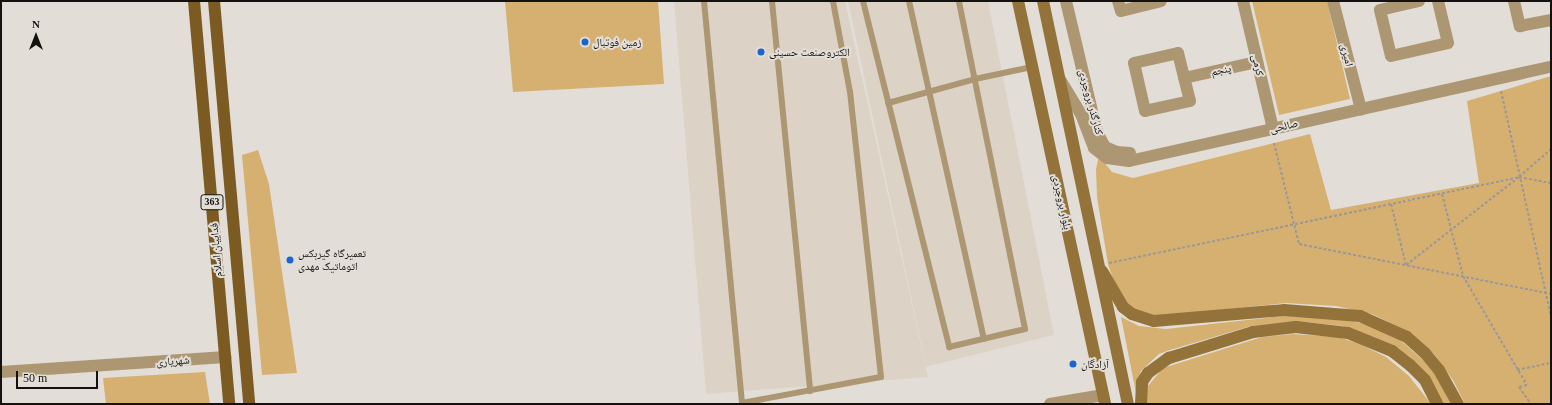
<!DOCTYPE html>
<meta charset="utf-8">
<style>
body{margin:0}
#map{position:relative;width:1552px;height:405px;overflow:hidden;background:#e2ded7;font-family:"Times New Roman","Noto Naskh Arabic",serif}
div>[style]{position:absolute}
.built>*{inset:0;background:#dcd3c6}
.green>*{inset:0;background:#d6b070}
.path>*{height:2px;margin-top:-1px;transform-origin:0;background:repeating-linear-gradient(90deg,#9c9893 0 3px,transparent 0 5px)}
.lane>*{height:6px;margin:-3px;padding:0 3px;transform-origin:3px;border-radius:3px;background:#ad9773}
.street>*{height:12px;margin:-6px;padding:0 6px;transform-origin:6px;border-radius:6px;background:#ad9773}
.secondary>*{height:12px;margin:-6px;padding:0 6px;transform-origin:6px;border-radius:6px;background:#94733b}
.primary>*{height:12px;margin:-6px;padding:0 6px;transform-origin:6px;border-radius:6px;background:#7b5b21}
.dots>*{width:11px;height:11px;translate:-50% -50%;box-sizing:border-box;border:2px solid #e2ded7;border-radius:50%}
span{translate:-50% -50%;white-space:nowrap;text-align:center;line-height:1.15;-webkit-text-stroke:4px #e2ded7;paint-order:stroke}
.shield-label span{padding:1px 3px;background:#e2ded7;border:1px solid;border-radius:3px;-webkit-text-stroke-width:0}
.shield-label{font-size:10px;color:#141210;font-weight:700}
.poi-label{font-size:11px;color:#141210}
.left{translate:0 -50%;text-align:left}
.street-label{font-size:11px;color:#141210}
.frame{position:absolute;inset:0;border:2px solid #141210;pointer-events:none}
.north{position:absolute;left:16px;top:16px;width:40px;height:40px;-webkit-text-stroke:3px #e2ded7;paint-order:stroke;rotate:0deg;font-size:11px;font-weight:700;line-height:16px;text-align:center;color:#141210}
.north::after{content:'';display:block;margin:auto;width:14px;height:18px;background:#141210;clip-path:polygon(50% 0,100% 100%,50% 72%,0 100%)}
.scale{position:absolute;left:16px;top:371px;width:82px;height:18px;box-sizing:border-box;border:2px solid #141210;border-top:0;padding-left:5px;font-size:12px;line-height:14px;white-space:nowrap;color:#141210;-webkit-text-stroke:3px #e2ded7;paint-order:stroke}
</style>
<div id="map">
<div class="built">
<i style="clip-path:polygon(674px 1px,845px 1px,928px 377px,706px 394px)"></i>
<i style="clip-path:polygon(848px 1px,988px 1px,1054px 335px,926px 367px)"></i>
</div>
<div class="green">
<i style="clip-path:polygon(505px 1px,658px 1px,664px 84px,513px 92px)"></i>
<i style="clip-path:polygon(1252px 1px,1327px 1px,1350px 99px,1279px 115px)"></i>
<i style="clip-path:polygon(1551px 76px,1551px 404px,1465px 404px,1453px 380px,1434px 354px,1412px 333px,1372px 314px,1336px 306px,1286px 303px,1161px 316px,1147px 315px,1132px 308px,1116px 289px,1108px 264px,1097px 197px,1096px 169px,1099px 156px,1112px 172px,1133px 178px,1310px 134px,1331px 210px,1479px 183px,1467px 101px)"></i>
<i style="clip-path:polygon(258px 150px,269px 184px,297px 373px,262px 375px,242px 155px)"></i>
<i style="clip-path:polygon(1291px 315px,1341px 318px,1368px 325px,1399px 339px,1424px 361px,1436px 376px,1451px 404px,1443px 404px,1421px 368px,1393px 345px,1343px 326px,1304px 322px,1251px 326px,1170px 350px,1159px 354px,1141px 371px,1136px 393px,1121px 317px,1139px 326px,1166px 329px)"></i>
<i style="clip-path:polygon(1293px 334px,1338px 337px,1360px 344px,1386px 357px,1409px 376px,1431px 404px,1145px 404px,1148px 386px,1163px 368px,1262px 337px)"></i>
<i style="clip-path:polygon(205px 372px,210px 404px,106px 404px,103px 378px)"></i>
</div>
<div class="path">
<i style="left:1501px;top:91px;width:231px;rotate:77.5deg"></i>
<i style="left:1274px;top:143px;width:104px;rotate:76.1deg"></i>
<i style="left:1299px;top:244px;width:257px;rotate:11.2deg"></i>
<i style="left:1442px;top:194px;width:85px;rotate:75.6deg"></i>
<i style="left:1463px;top:276px;width:126px;rotate:59.6deg"></i>
<i style="left:1527px;top:385px;width:8px;rotate:166deg"></i>
<i style="left:1519px;top:387px;width:21px;rotate:55deg"></i>
<i style="left:1391px;top:204px;width:63px;rotate:76.2deg"></i>
<i style="left:1406px;top:265px;width:143px;rotate:-37.9deg"></i>
<i style="left:1519px;top:177px;width:43px;rotate:-41.2deg"></i>
<i style="left:1109px;top:263px;width:419px;rotate:-11.8deg"></i>
<i style="left:1519px;top:177px;width:33px;rotate:11deg"></i>
<i style="left:1517px;top:370px;width:35px;rotate:-12deg"></i>
</div>
<div class="lane">
<i style="left:704px;top:1px;width:404px;rotate:84.6deg"></i>
<i style="left:742px;top:403px;width:141px;rotate:-10.6deg"></i>
<i style="left:881px;top:377px;width:287px;rotate:-96.2deg"></i>
<i style="left:850px;top:92px;width:93px;rotate:-100.6deg"></i>
<i style="left:772px;top:1px;width:392px;rotate:84.4deg"></i>
<i style="left:863px;top:1px;width:357px;rotate:76deg"></i>
<i style="left:949px;top:347px;width:78px;rotate:-13.3deg"></i>
<i style="left:1025px;top:329px;width:335px;rotate:-101.4deg"></i>
<i style="left:909px;top:1px;width:346px;rotate:77.5deg"></i>
<i style="left:888px;top:103px;width:90px;rotate:-15.4deg"></i>
<i style="left:975px;top:79px;width:58px;rotate:-11.9deg"></i>
</div>
<div class="street">
<i style="left:1066px;top:1px;width:135px;rotate:76.7deg"></i>
<i style="left:1097px;top:132px;width:17px;rotate:62deg"></i>
<i style="left:1105px;top:147px;width:13px;rotate:23deg"></i>
<i style="left:1117px;top:152px;width:13px;rotate:4deg"></i>
<i style="left:1118px;top:1px;width:10px;rotate:73deg"></i>
<i style="left:1121px;top:11px;width:41px;rotate:-14deg"></i>
<i style="left:1243px;top:1px;width:131px;rotate:76.8deg"></i>
<i style="left:1333px;top:1px;width:112px;rotate:75.5deg"></i>
<i style="left:1419px;top:1px;width:40px;rotate:167deg"></i>
<i style="left:1380px;top:10px;width:47px;rotate:76.6deg"></i>
<i style="left:1391px;top:56px;width:58px;rotate:-12.8deg"></i>
<i style="left:1448px;top:43px;width:43px;rotate:-103.4deg"></i>
<i style="left:1514px;top:1px;width:26px;rotate:77deg"></i>
<i style="left:1520px;top:26px;width:32px;rotate:-11deg"></i>
<i style="left:1178px;top:53px;width:49px;rotate:76deg"></i>
<i style="left:1190px;top:101px;width:46px;rotate:167.5deg"></i>
<i style="left:1145px;top:111px;width:49px;rotate:-102.9deg"></i>
<i style="left:1134px;top:63px;width:45px;rotate:-12.8deg"></i>
<i style="left:1184px;top:78px;width:75px;rotate:-12.4deg"></i>
<i style="left:1061px;top:81px;width:39px;rotate:59deg"></i>
<i style="left:1081px;top:114px;width:36px;rotate:69deg"></i>
<i style="left:1094px;top:148px;width:16px;rotate:38deg"></i>
<i style="left:1107px;top:158px;width:22px;rotate:8deg"></i>
<i style="left:1129px;top:161px;width:432px;rotate:-12.6deg"></i>
<i style="left:1px;top:372px;width:225px;rotate:-3.8deg"></i>
<i style="left:1050px;top:404px;width:54px;rotate:-9.6deg"></i>
</div>
<div class="secondary">
<i style="left:1018px;top:1px;width:412px;rotate:77.8deg"></i>
<i style="left:1043px;top:1px;width:412px;rotate:78.1deg"></i>
<i style="left:1102px;top:271px;width:42px;rotate:59.7deg"></i>
<i style="left:1123px;top:307px;width:11px;rotate:38deg"></i>
<i style="left:1132px;top:314px;width:23px;rotate:18deg"></i>
<i style="left:1154px;top:321px;width:130px;rotate:-4.8deg"></i>
<i style="left:1284px;top:310px;width:76px;rotate:4.5deg"></i>
<i style="left:1360px;top:316px;width:51px;rotate:24.1deg"></i>
<i style="left:1407px;top:337px;width:24px;rotate:42deg"></i>
<i style="left:1425px;top:353px;width:22px;rotate:51deg"></i>
<i style="left:1439px;top:370px;width:39px;rotate:61deg"></i>
<i style="left:1141px;top:404px;width:22px;rotate:-87deg"></i>
<i style="left:1142px;top:382px;width:11px;rotate:-56deg"></i>
<i style="left:1148px;top:373px;width:26px;rotate:-36deg"></i>
<i style="left:1169px;top:358px;width:88px;rotate:-17.2deg"></i>
<i style="left:1253px;top:332px;width:43px;rotate:-6.6deg"></i>
<i style="left:1296px;top:327px;width:52px;rotate:6.6deg"></i>
<i style="left:1348px;top:333px;width:48px;rotate:22.2deg"></i>
<i style="left:1392px;top:351px;width:23px;rotate:38deg"></i>
<i style="left:1410px;top:365px;width:21px;rotate:45deg"></i>
<i style="left:1425px;top:380px;width:27px;rotate:63deg"></i>
</div>
<div class="primary">
<i style="left:194px;top:1px;width:405px;rotate:85deg"></i>
<i style="left:214px;top:1px;width:405px;rotate:85deg"></i>
</div>
<div class="dots">
<i style="left:585px;top:42px;background:#1c64cf"></i>
<i style="left:761px;top:52px;background:#1c64cf"></i>
<i style="left:290px;top:260px;background:#1c64cf"></i>
<i style="left:1073px;top:364px;background:#1c64cf"></i>
</div>
<div class="shield-label">
<span style="left:212px;top:202px">363</span>
</div>
<div class="poi-label">
<span class="left" style="left:593px;top:42px">زمین فوتبال</span>
<span class="left" style="left:769px;top:52px">الکتروصنعت حسینی</span>
<span class="left" style="left:298px;top:260px">تعمیرگاه گیربکس<br>اتوماتیک مهدی</span>
<span class="left" style="left:1081px;top:364px">آزادگان</span>
</div>
<div class="street-label">
<span style="left:1347px;top:55px;rotate:76deg">امیری</span>
<span style="left:1258px;top:65px;rotate:77deg">کرمی</span>
<span style="left:1221px;top:70px;rotate:-12deg">پنجم</span>
<span style="left:1091px;top:102px;rotate:75deg">کنارگذر بروجردی</span>
<span style="left:1284px;top:126px;rotate:-13deg">صالحی</span>
<span style="left:1062px;top:202px;rotate:78deg">بلوار بروجردی</span>
<span style="left:216px;top:250px;rotate:-95deg">فداییان اسلام</span>
<span style="left:173px;top:361px;rotate:-4deg">شهریاری</span>
</div>
<div class="frame"></div>
<div class="north">N</div>
<div class="scale">50 m</div>
</div>
